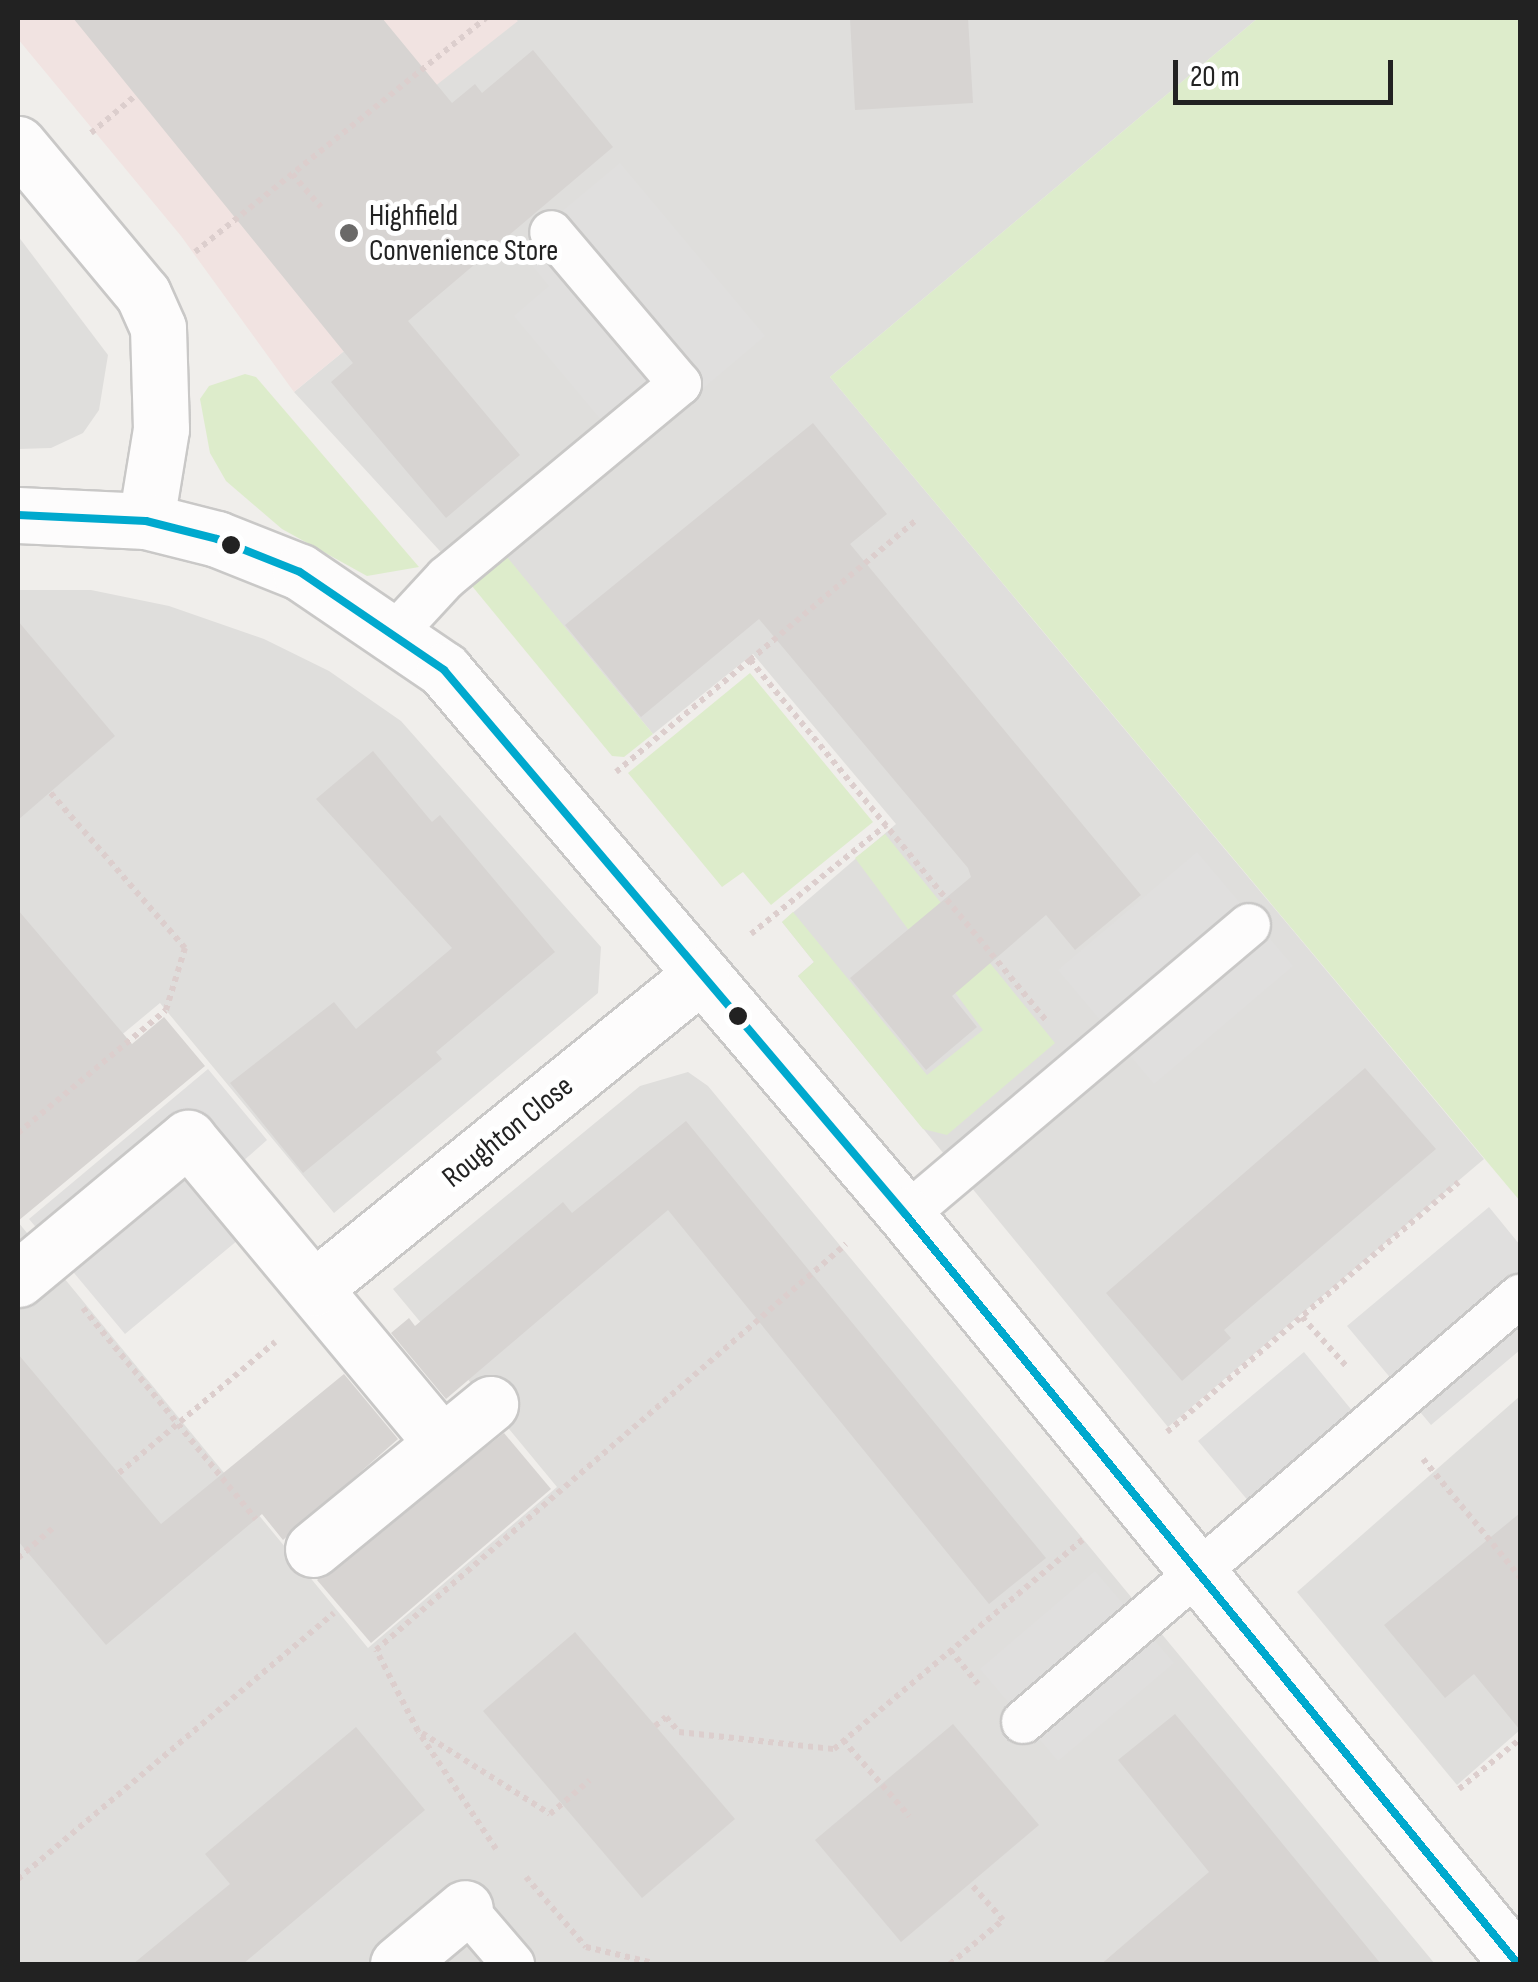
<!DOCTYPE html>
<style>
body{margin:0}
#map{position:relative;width:1538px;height:1982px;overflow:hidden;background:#f0eeeb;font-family:"Sofia Sans Condensed",sans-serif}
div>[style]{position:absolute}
.residential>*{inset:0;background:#dfdedc}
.commercial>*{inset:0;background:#f1e3e1}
.grass>*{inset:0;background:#ddeccb}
.parking>*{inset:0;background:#e0dfde}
.building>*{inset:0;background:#d7d4d2}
.path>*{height:6px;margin-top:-3px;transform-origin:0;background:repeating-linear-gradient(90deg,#dccecd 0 5px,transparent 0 10px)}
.roads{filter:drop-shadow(2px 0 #c9c8c7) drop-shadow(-2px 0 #c9c8c7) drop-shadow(0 2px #c9c8c7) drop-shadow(0 -2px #c9c8c7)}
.service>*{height:42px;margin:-21px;padding:0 21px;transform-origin:21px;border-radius:21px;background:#fdfcfc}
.minor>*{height:55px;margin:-27.5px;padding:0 27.5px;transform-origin:27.5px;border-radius:27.5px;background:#fdfcfc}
.bus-1>*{height:8px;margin:-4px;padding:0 4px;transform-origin:4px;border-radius:4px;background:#00a9ce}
.dots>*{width:28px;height:28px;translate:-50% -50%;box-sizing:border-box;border:5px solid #fff;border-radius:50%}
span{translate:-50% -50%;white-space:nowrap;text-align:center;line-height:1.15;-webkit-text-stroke:10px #fff;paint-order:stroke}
.poi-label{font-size:30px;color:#222}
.left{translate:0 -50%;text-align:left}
.street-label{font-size:30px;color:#222}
.frame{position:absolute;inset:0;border:20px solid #222;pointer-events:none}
.scale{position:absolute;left:1173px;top:60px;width:220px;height:45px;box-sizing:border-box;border:5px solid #222;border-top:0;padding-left:12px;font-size:30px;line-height:35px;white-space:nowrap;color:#222;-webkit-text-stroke:8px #fff;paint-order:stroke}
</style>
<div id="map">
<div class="residential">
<i style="clip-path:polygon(514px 18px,1258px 18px,830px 377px,1484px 1159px,1168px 1427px,798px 976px,814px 962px,782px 922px,896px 824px,753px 654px,653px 734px,507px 558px,472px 586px,294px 392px,431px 280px,335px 164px)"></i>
<i style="clip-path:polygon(18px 236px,108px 355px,99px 410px,83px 433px,51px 448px,18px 449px)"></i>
<i style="clip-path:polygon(18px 590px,91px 590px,169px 606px,264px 639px,329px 671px,401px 721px,601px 947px,598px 993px,334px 1213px,160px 1003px,18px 1121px)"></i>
<i style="clip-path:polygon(688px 1072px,708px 1086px,1435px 1964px,1165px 1964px,1137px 1934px,1101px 1964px,18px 1964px,18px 1222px,368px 1648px,557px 1487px,393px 1289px,640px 1086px)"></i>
<i style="clip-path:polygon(1520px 1396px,1520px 1730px,1457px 1785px,1297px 1592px)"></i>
</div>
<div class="commercial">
<i style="clip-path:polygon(18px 18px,514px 18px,518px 21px,336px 164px,431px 280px,294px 392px,181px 236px,18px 39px)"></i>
</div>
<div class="grass">
<i style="clip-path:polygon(1258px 18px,1520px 18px,1520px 1201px,830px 377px)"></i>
<i style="clip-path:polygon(245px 374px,256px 377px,419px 567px,367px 576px,282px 529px,226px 481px,210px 453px,200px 399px,209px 386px)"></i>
<i style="clip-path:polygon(507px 557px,653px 734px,624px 757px,612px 756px,472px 586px)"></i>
<i style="clip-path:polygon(750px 673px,873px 822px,771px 905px,743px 872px,722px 887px,628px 773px)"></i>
<i style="clip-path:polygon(885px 834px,1055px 1043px,947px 1135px,923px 1129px,798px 976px,814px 962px,782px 922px,793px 912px,927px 1075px,983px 1030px,855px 858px)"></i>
</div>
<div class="parking">
<i style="clip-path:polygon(620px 163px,765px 336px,628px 452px,514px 316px,549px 286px,518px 248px)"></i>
<i style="clip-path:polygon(1197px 852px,1293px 966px,1154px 1084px,1058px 970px)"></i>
<i style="clip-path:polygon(208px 1069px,267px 1140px,242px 1162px,279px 1206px,125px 1334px,29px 1219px)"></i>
<i style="clip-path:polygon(1489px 1207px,1520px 1245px,1520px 1350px,1431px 1425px,1416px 1407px,1271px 1528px,1198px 1441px,1304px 1352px,1359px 1419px,1398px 1387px,1347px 1326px)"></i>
<i style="clip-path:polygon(1095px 1571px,1174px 1663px,1058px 1761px,980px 1669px)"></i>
</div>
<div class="building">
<i style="clip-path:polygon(73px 18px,382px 18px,452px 103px,475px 84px,482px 93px,533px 50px,613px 147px,408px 321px,520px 455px,446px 518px,331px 382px,353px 363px)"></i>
<i style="clip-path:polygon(850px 18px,968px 18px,973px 103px,855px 110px)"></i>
<i style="clip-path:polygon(813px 423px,887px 514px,850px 544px,1141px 895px,1075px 950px,1046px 915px,952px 996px,977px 1027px,926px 1070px,850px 978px,971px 877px,968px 868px,759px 619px,641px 717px,565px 625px)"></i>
<i style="clip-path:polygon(18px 621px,115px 736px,18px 820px)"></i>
<i style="clip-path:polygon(373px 751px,432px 822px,440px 815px,555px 952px,436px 1052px,442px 1059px,303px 1173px,230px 1083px,334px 1002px,356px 1029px,452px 948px,316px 799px)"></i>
<i style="clip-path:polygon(18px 910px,132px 1044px,164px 1017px,205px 1066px,18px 1221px)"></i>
<i style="clip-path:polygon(1365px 1068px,1436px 1149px,1224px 1330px,1231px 1338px,1182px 1381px,1106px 1293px)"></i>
<i style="clip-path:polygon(686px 1121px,1046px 1558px,989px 1604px,668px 1210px,446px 1399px,391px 1333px,409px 1318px,415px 1326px,563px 1202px,572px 1213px)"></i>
<i style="clip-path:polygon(18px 1354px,161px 1524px,344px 1374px,398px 1439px,283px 1540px,262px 1514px,106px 1645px,18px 1541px)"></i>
<i style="clip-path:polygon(504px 1433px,551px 1489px,371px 1643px,317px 1580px)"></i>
<i style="clip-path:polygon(1520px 1513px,1520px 1730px,1474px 1674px,1445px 1698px,1384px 1625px)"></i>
<i style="clip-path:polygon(575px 1632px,735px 1819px,642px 1898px,483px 1711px)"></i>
<i style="clip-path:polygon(1175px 1714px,1232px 1782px,1381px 1964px,1101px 1964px,1209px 1872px,1118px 1760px)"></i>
<i style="clip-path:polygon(953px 1724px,1039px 1825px,901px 1942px,815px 1840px)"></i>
<i style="clip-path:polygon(356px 1727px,425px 1810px,243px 1964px,133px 1964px,230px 1884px,205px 1854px)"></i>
</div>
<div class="path">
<i style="left:91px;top:133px;width:59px;rotate:-40.2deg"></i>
<i style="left:292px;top:174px;width:44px;rotate:48.7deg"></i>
<i style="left:195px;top:252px;width:373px;rotate:-38.8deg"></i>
<i style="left:750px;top:660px;width:217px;rotate:-40.1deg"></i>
<i style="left:616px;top:772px;width:175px;rotate:-39.9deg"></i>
<i style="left:750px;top:660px;width:468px;rotate:50.6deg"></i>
<i style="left:751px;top:934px;width:174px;rotate:-38.9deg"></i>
<i style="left:18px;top:1133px;width:192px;rotate:-39.7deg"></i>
<i style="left:166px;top:1010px;width:65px;rotate:-73deg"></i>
<i style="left:185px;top:948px;width:206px;rotate:-130.9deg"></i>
<i style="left:83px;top:1308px;width:273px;rotate:50.7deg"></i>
<i style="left:1302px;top:1317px;width:69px;rotate:48deg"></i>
<i style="left:1167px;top:1432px;width:384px;rotate:-40.6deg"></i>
<i style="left:1423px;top:1459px;width:153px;rotate:50.6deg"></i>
<i style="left:119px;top:1473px;width:204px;rotate:-40deg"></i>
<i style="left:18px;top:1558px;width:48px;rotate:-40.7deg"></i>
<i style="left:950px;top:1650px;width:44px;rotate:50.5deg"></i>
<i style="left:655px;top:1726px;width:14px;rotate:-39deg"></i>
<i style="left:666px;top:1717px;width:20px;rotate:49deg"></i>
<i style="left:679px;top:1732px;width:156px;rotate:6.3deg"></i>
<i style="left:834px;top:1749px;width:329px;rotate:-40.1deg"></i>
<i style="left:422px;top:1733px;width:151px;rotate:32.3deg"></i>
<i style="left:550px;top:1814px;width:52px;rotate:-40.4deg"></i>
<i style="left:843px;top:1740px;width:101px;rotate:49deg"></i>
<i style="left:1459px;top:1789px;width:79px;rotate:-39.3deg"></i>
<i style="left:496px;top:1849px;width:141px;rotate:-123.5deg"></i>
<i style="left:418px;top:1731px;width:91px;rotate:-117.4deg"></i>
<i style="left:376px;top:1650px;width:621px;rotate:-40.82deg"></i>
<i style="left:526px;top:1877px;width:92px;rotate:49.4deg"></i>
<i style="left:586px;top:1947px;width:69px;rotate:13.4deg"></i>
<i style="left:18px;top:1879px;width:413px;rotate:-40.1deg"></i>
<i style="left:950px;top:1964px;width:69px;rotate:-39.7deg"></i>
<i style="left:1003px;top:1920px;width:50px;rotate:-131.7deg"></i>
</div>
<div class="roads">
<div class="service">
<i style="left:395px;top:633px;width:75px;rotate:-47.2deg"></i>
<i style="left:446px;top:578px;width:304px;rotate:-39.7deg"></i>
<i style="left:680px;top:384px;width:199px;rotate:-130.3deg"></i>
<i style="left:906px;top:1215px;width:449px;rotate:-40.2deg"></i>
<i style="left:1023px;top:1722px;width:655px;rotate:-40.6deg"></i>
<i style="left:465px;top:1908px;width:74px;rotate:49.4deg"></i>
</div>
<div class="minor">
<i style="left:18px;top:144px;width:195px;rotate:50.2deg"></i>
<i style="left:143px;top:294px;width:37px;rotate:66deg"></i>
<i style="left:158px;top:328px;width:101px;rotate:88.3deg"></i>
<i style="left:161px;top:429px;width:93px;rotate:99.3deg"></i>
<i style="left:18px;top:515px;width:128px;rotate:2.7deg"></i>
<i style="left:146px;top:521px;width:73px;rotate:14.2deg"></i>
<i style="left:217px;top:539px;width:89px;rotate:21.7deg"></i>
<i style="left:300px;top:572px;width:174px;rotate:34.2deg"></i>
<i style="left:444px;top:670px;width:714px;rotate:49.71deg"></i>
<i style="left:906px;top:1215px;width:967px;rotate:50.75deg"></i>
<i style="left:18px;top:1279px;width:221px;rotate:-39.7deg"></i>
<i style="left:188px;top:1138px;width:396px;rotate:50.2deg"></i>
<i style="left:314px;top:1288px;width:498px;rotate:-39deg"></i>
<i style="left:313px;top:1549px;width:229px;rotate:-39.3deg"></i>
<i style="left:398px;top:1964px;width:87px;rotate:-39.9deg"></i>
</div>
</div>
<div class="bus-1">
<i style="left:18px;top:515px;width:128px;rotate:2.7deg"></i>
<i style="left:146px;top:521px;width:73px;rotate:14.2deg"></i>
<i style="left:217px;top:539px;width:89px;rotate:21.7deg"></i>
<i style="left:300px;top:572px;width:174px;rotate:34.2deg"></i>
<i style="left:444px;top:670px;width:714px;rotate:49.71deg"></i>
<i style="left:906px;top:1215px;width:967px;rotate:50.75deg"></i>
</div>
<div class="dots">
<i style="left:349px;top:233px;background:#6a6968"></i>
<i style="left:231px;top:545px;background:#222"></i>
<i style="left:738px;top:1016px;background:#222"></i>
</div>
<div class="poi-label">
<span class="left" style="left:369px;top:233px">Highfield<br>Convenience Store</span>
</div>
<div class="street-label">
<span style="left:508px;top:1132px;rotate:-39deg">Roughton Close</span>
</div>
<div class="frame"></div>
<div class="scale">20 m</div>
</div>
